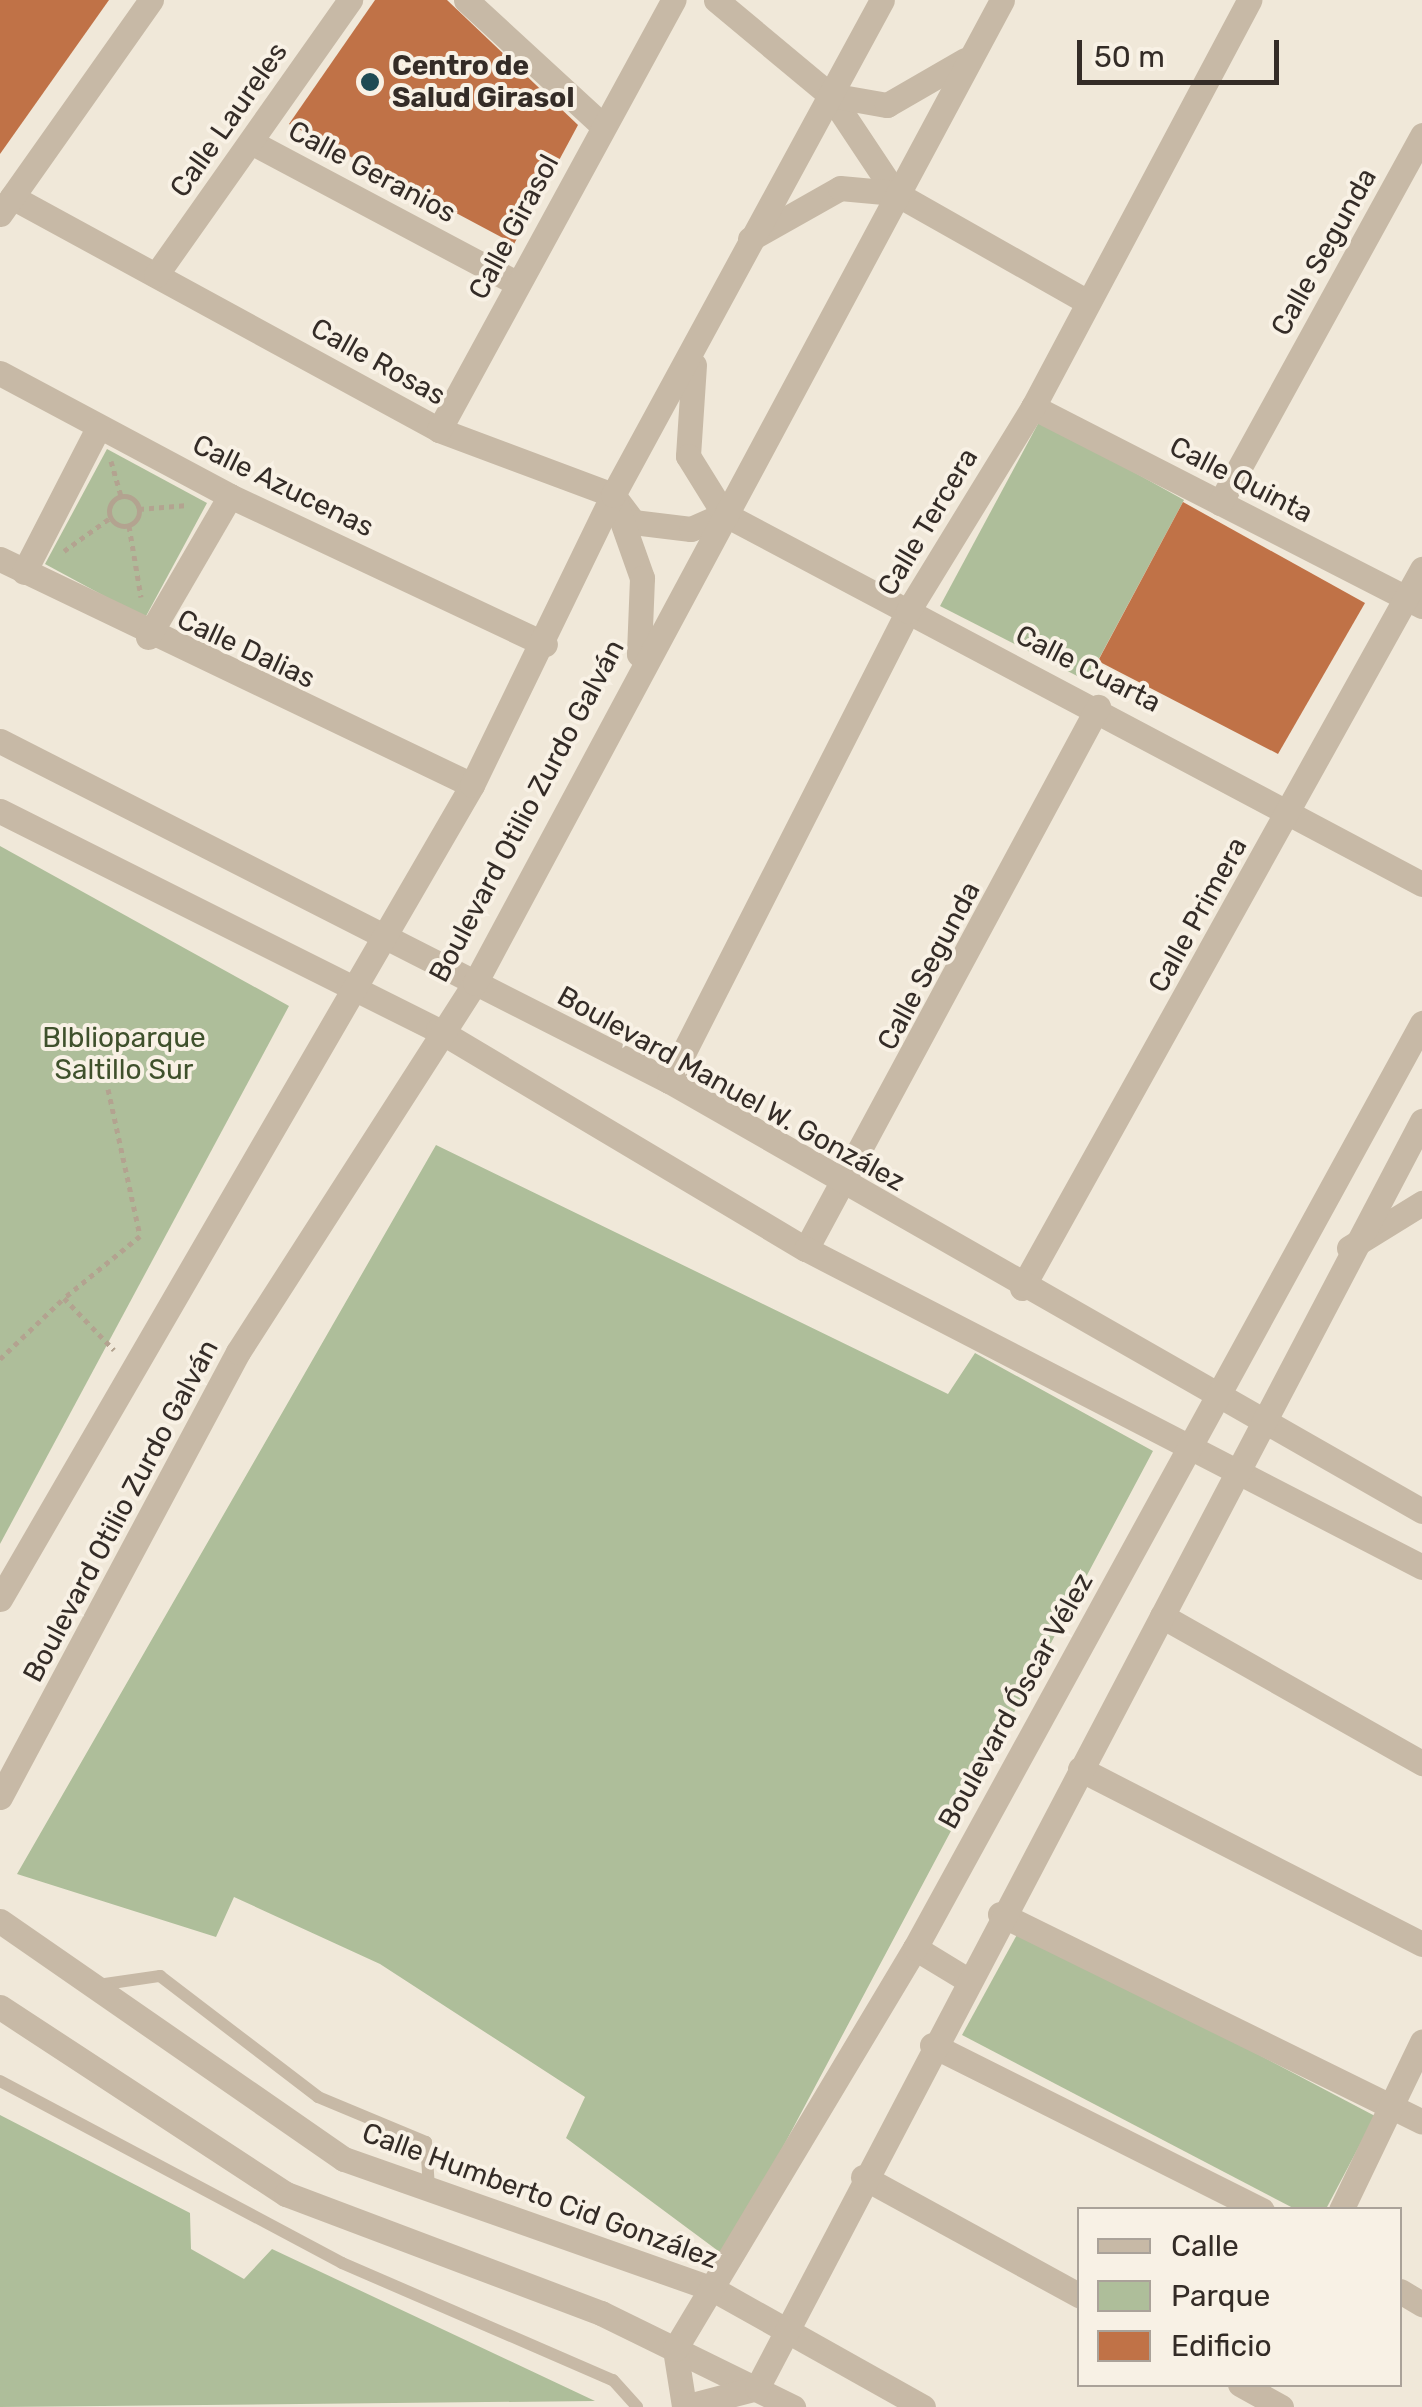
<!DOCTYPE html>
<meta charset="utf-8">
<style>
body{margin:0}
#map{position:relative;width:1422px;height:2407px;overflow:hidden;background:#f0e8d9;font-family:Rubik,sans-serif}
div>[style]{position:absolute}
.green>*{inset:0;background:#aebe9a}
.building>*{inset:0;background:#c07247}
.path>*{height:5px;margin-top:-2.5px;transform-origin:0;background:repeating-linear-gradient(90deg,#b3a390 0 5px,transparent 0 10px)}
.path>.ring{margin:-2.5px;padding:0;box-sizing:content-box;background:none;border:5px solid #b3a390;border-radius:50%}
.service>*{height:12px;margin:-6px;padding:0 6px;transform-origin:6px;border-radius:6px;background:#c7b9a6}
.minor>*{height:25px;margin:-12.5px;padding:0 12.5px;transform-origin:12.5px;border-radius:12.5px;background:#c7b9a6}
.tertiary>*{height:25px;margin:-12.5px;padding:0 12.5px;transform-origin:12.5px;border-radius:12.5px;background:#c7b9a6}
.dots>*{width:28px;height:28px;translate:-50% -50%;box-sizing:border-box;border:5px solid #f8f1e5;border-radius:50%}
span{translate:-50% -50%;white-space:nowrap;text-align:center;line-height:1.15;-webkit-text-stroke:8px #f8f1e5;paint-order:stroke}
.poi-label{font-size:28px;color:#342c27;font-weight:700}
.left{translate:0 -50%;text-align:left}
.street-label{font-size:28px;color:#342c27}
.park-label{font-size:28px;color:#3f512c}
.legend{position:absolute;left:1077px;top:2207px;width:325px;height:180px;box-sizing:border-box;background:#f8f1e5;border:2px solid #aaa299;margin:0;padding:12px 18px;list-style:none;font-size:30px;color:#342c27}
.legend li{display:flex;align-items:center;gap:20px;height:50px}
.legend b{width:50px;border:2px solid #aaa299}
.scale{position:absolute;left:1077px;top:40px;width:202px;height:45px;box-sizing:border-box;border:5px solid #342c27;border-top:0;padding-left:12px;font-size:30px;line-height:35px;white-space:nowrap;color:#342c27;-webkit-text-stroke:8px #f8f1e5;paint-order:stroke}
</style>
<div id="map">
<div class="green">
<i style="clip-path:polygon(1040px 420px,1184px 500px,1087px 681px,940px 606px)"></i>
<i style="clip-path:polygon(107px 449px,207px 503px,145px 618px,45px 564px)"></i>
<i style="clip-path:polygon(0 846px,289px 1006px,0 1544px)"></i>
<i style="clip-path:polygon(436px 1145px,948px 1394px,975px 1353px,1153px 1451px,725px 2256px,566px 2138px,585px 2097px,380px 1964px,234px 1897px,216px 1937px,17px 1874px)"></i>
<i style="clip-path:polygon(1020px 1929px,1375px 2116px,1326px 2209px,1295px 2209px,962px 2035px)"></i>
<i style="clip-path:polygon(0 2115px,190px 2213px,191px 2249px,244px 2279px,272px 2249px,595px 2401px,0 2407px)"></i>
</div>
<div class="building">
<i style="clip-path:polygon(0 0,109px 0,0 154px)"></i>
<i style="clip-path:polygon(375px 0,447px 0,578px 125px,514px 244px,289px 124px)"></i>
<i style="clip-path:polygon(1183px 502px,1365px 603px,1278px 754px,1098px 661px)"></i>
</div>
<div class="path">
<i style="left:111px;top:461px;width:37px;rotate:74deg"></i>
<i class="ring" style="left:109px;top:496px;width:25px;height:25px"></i>
<i style="left:139px;top:509px;width:49px;rotate:-4.7deg"></i>
<i style="left:129px;top:526px;width:72px;rotate:80.4deg"></i>
<i style="left:64px;top:551px;width:57px;rotate:-35.7deg"></i>
<i style="left:108px;top:1089px;width:150px;rotate:77.7deg"></i>
<i style="left:140px;top:1236px;width:98px;rotate:140.8deg"></i>
<i style="left:64px;top:1298px;width:72px;rotate:46.1deg"></i>
<i style="left:0;top:1359px;width:88px;rotate:-43.6deg"></i>
</div>
<div class="service">
<i style="left:98px;top:1985px;width:63px;rotate:-8.3deg"></i>
<i style="left:160px;top:1976px;width:199px;rotate:37.4deg"></i>
<i style="left:318px;top:2097px;width:117px;rotate:22.6deg"></i>
<i style="left:426px;top:2142px;width:46px;rotate:86.3deg"></i>
<i style="left:0;top:2081px;width:387px;rotate:28deg"></i>
<i style="left:342px;top:2263px;width:295px;rotate:23.4deg"></i>
<i style="left:613px;top:2380px;width:36px;rotate:48deg"></i>
</div>
<div class="minor">
<i style="left:466px;top:0;width:185px;rotate:42.6deg"></i>
<i style="left:716px;top:0;width:148px;rotate:39.8deg"></i>
<i style="left:830px;top:95px;width:118px;rotate:56.4deg"></i>
<i style="left:895px;top:193px;width:219px;rotate:29.5deg"></i>
<i style="left:251px;top:142px;width:302px;rotate:28deg"></i>
<i style="left:12px;top:197px;width:486px;rotate:28.6deg"></i>
<i style="left:439px;top:430px;width:186px;rotate:20.5deg"></i>
<i style="left:613px;top:495px;width:34px;rotate:53deg"></i>
<i style="left:633px;top:522px;width:58px;rotate:6.9deg"></i>
<i style="left:691px;top:529px;width:36px;rotate:-24deg"></i>
<i style="left:724px;top:514px;width:790px;rotate:27.93deg"></i>
<i style="left:0;top:214px;width:262px;rotate:-54.8deg"></i>
<i style="left:156px;top:275px;width:337px;rotate:-54.8deg"></i>
<i style="left:0;top:373px;width:261px;rotate:28.1deg"></i>
<i style="left:230px;top:496px;width:348px;rotate:25.2deg"></i>
<i style="left:1033px;top:407px;width:437px;rotate:27.1deg"></i>
<i style="left:439px;top:430px;width:490px;rotate:-61.4deg"></i>
<i style="left:1220px;top:503px;width:420px;rotate:-61.2deg"></i>
<i style="left:0;top:559px;width:523px;rotate:25.59deg"></i>
<i style="left:24px;top:572px;width:162px;rotate:-62.8deg"></i>
<i style="left:148px;top:637px;width:163px;rotate:-59.8deg"></i>
<i style="left:669px;top:1081px;width:527px;rotate:-63.05deg"></i>
<i style="left:908px;top:611px;width:239px;rotate:-58.5deg"></i>
<i style="left:1033px;top:407px;width:461px;rotate:-62deg"></i>
<i style="left:1349px;top:1248px;width:86px;rotate:-31.7deg"></i>
<i style="left:806px;top:1249px;width:616px;rotate:-61.69deg"></i>
<i style="left:1022px;top:1288px;width:823px;rotate:-60.91deg"></i>
<i style="left:1162px;top:1616px;width:299px;rotate:29.5deg"></i>
<i style="left:1080px;top:1769px;width:384px;rotate:27.1deg"></i>
<i style="left:1000px;top:1914px;width:470px;rotate:26.2deg"></i>
<i style="left:932px;top:2045px;width:369px;rotate:26.6deg"></i>
<i style="left:863px;top:2177px;width:247px;rotate:28.7deg"></i>
<i style="left:1341px;top:2210px;width:187px;rotate:-64.3deg"></i>
<i style="left:1400px;top:2291px;width:26px;rotate:31deg"></i>
<i style="left:1240px;top:2384px;width:47px;rotate:29.3deg"></i>
</div>
<div class="tertiary">
<i style="left:830px;top:95px;width:58px;rotate:10deg"></i>
<i style="left:887px;top:105px;width:90px;rotate:-30deg"></i>
<i style="left:750px;top:239px;width:103px;rotate:-29.5deg"></i>
<i style="left:840px;top:188px;width:55px;rotate:5.2deg"></i>
<i style="left:694px;top:365px;width:91px;rotate:93.8deg"></i>
<i style="left:688px;top:456px;width:68px;rotate:58.2deg"></i>
<i style="left:613px;top:496px;width:87px;rotate:70.5deg"></i>
<i style="left:642px;top:578px;width:76px;rotate:92.3deg"></i>
<i style="left:0;top:741px;width:750px;rotate:26.94deg"></i>
<i style="left:669px;top:1081px;width:867px;rotate:29.73deg"></i>
<i style="left:0;top:811px;width:490px;rotate:26.6deg"></i>
<i style="left:438px;top:1030px;width:428px;rotate:30.8deg"></i>
<i style="left:806px;top:1249px;width:693px;rotate:27.3deg"></i>
<i style="left:0;top:1599px;width:941px;rotate:-59.89deg"></i>
<i style="left:472px;top:785px;width:322px;rotate:-64.1deg"></i>
<i style="left:613px;top:495px;width:563px;rotate:-61.48deg"></i>
<i style="left:0;top:1797px;width:505px;rotate:-61.86deg"></i>
<i style="left:238px;top:1352px;width:439px;rotate:-57.3deg"></i>
<i style="left:475px;top:983px;width:1115px;rotate:-61.8deg"></i>
<i style="left:0;top:1921px;width:418px;rotate:34.7deg"></i>
<i style="left:344px;top:2159px;width:389px;rotate:19.4deg"></i>
<i style="left:711px;top:2288px;width:243px;rotate:29.3deg"></i>
<i style="left:915px;top:1948px;width:60px;rotate:31.3deg"></i>
<i style="left:0;top:2007px;width:342px;rotate:33.2deg"></i>
<i style="left:286px;top:2194px;width:337px;rotate:20.7deg"></i>
<i style="left:601px;top:2313px;width:214px;rotate:26.1deg"></i>
<i style="left:684px;top:2406px;width:58px;rotate:-99deg"></i>
<i style="left:675px;top:2349px;width:467px;rotate:-59.1deg"></i>
<i style="left:915px;top:1948px;width:1055px;rotate:-61.27deg"></i>
<i style="left:684px;top:2407px;width:75px;rotate:-14.6deg"></i>
<i style="left:757px;top:2388px;width:1431px;rotate:-62.31deg"></i>
</div>
<div class="dots">
<i style="left:370px;top:82px;background:#1e4a53"></i>
</div>
<div class="poi-label">
<span class="left" style="left:392px;top:82px">Centro de<br>Salud Girasol</span>
</div>
<div class="street-label">
<span style="left:229px;top:120px;rotate:-55deg">Calle Laureles</span>
<span style="left:372px;top:172px;rotate:28deg">Calle Geranios</span>
<span style="left:514px;top:227px;rotate:-62deg">Calle Girasol</span>
<span style="left:1324px;top:252px;rotate:-61deg">Calle Segunda</span>
<span style="left:378px;top:362px;rotate:29deg">Calle Rosas</span>
<span style="left:1241px;top:480px;rotate:27deg">Calle Quinta</span>
<span style="left:283px;top:486px;rotate:26deg">Calle Azucenas</span>
<span style="left:928px;top:522px;rotate:-59deg">Calle Tercera</span>
<span style="left:246px;top:649px;rotate:25deg">Calle Dalias</span>
<span style="left:1088px;top:669px;rotate:27deg">Calle Cuarta</span>
<span style="left:527px;top:811px;rotate:-62deg">Boulevard Otilio Zurdo Galván</span>
<span style="left:1198px;top:915px;rotate:-61deg">Calle Primera</span>
<span style="left:929px;top:966px;rotate:-62deg">Calle Segunda</span>
<span style="left:731px;top:1089px;rotate:29deg">Boulevard Manuel W. González</span>
<span style="left:121px;top:1511px;rotate:-62deg">Boulevard Otilio Zurdo Galván</span>
<span style="left:1016px;top:1701px;rotate:-61deg">Boulevard Óscar Vélez</span>
<span style="left:540px;top:2196px;rotate:20deg">Calle Humberto Cid González</span>
</div>
<div class="park-label">
<span style="left:124px;top:1054px">Blblioparque<br>Saltillo Sur</span>
</div>
<ul class="legend">
<li><b style="height:12px;background:#c7b9a6"></b>Calle</li>
<li><b style="height:28px;background:#aebe9a"></b>Parque</li>
<li><b style="height:28px;background:#c07247"></b>Edificio</li>
</ul>
<div class="scale">50 m</div>
</div>
